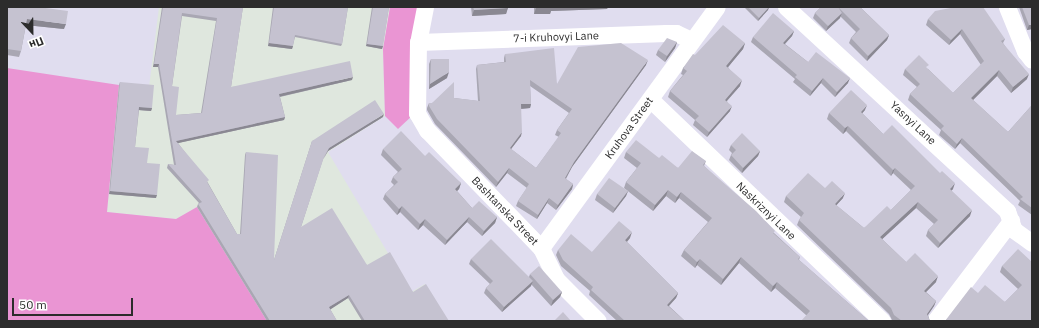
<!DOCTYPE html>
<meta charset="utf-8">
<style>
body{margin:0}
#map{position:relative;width:1039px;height:328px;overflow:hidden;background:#e0ddef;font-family:"IBM Plex Sans",sans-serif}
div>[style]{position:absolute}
.industrial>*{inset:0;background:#dfe7de}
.green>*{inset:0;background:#ea95d3}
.street>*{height:17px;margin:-8.5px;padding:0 8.5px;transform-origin:8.5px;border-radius:8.5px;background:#fff}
.wall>*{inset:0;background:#a9a7b3}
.shaded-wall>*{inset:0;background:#8a8892}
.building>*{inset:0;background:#c5c2d0}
span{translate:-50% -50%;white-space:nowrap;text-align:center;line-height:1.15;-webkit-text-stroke:3.5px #fff;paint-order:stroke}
.street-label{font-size:11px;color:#2c2c2c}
.frame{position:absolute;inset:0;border:8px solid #2c2c2c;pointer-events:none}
.north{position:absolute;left:12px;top:12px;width:40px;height:40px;-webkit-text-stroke:3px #fff;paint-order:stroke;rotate:158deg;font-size:11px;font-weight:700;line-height:16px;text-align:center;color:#2c2c2c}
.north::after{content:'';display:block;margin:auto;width:14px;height:18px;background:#2c2c2c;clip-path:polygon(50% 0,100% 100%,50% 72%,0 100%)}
.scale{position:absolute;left:12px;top:298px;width:121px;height:18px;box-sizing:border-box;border:2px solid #2c2c2c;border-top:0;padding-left:5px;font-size:12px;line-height:14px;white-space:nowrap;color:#2c2c2c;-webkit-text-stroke:3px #fff;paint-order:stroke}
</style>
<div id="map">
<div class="industrial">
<i style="clip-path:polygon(159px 7px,390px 7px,383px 49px,385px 116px,328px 152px,411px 292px,425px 284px,447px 321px,267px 321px,197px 207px,176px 219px,107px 212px,119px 85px,149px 87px)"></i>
</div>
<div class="green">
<i style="clip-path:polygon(390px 7px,420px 7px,414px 114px,398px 129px,385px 116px,383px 49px)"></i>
<i style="clip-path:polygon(7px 68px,119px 85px,107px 212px,176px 219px,197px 207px,267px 321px,7px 321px)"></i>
</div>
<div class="street">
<i style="left:425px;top:7px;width:36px;rotate:101deg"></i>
<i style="left:418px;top:42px;width:71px;rotate:90.8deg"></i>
<i style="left:417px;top:113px;width:20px;rotate:60deg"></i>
<i style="left:427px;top:130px;width:164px;rotate:46deg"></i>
<i style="left:541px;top:248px;width:34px;rotate:64deg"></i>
<i style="left:556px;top:279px;width:59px;rotate:45deg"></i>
<i style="left:786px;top:7px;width:301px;rotate:42.7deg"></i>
<i style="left:1007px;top:211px;width:20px;rotate:70deg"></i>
<i style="left:1014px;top:230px;width:22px;rotate:36deg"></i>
<i style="left:1007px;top:7px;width:48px;rotate:67.8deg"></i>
<i style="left:1025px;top:51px;width:11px;rotate:52deg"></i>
<i style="left:418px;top:42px;width:248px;rotate:-2.1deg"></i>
<i style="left:666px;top:33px;width:10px"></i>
<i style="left:676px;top:33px;width:17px;rotate:25deg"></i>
<i style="left:650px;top:99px;width:321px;rotate:43.7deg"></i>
<i style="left:541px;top:248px;width:298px;rotate:-53.9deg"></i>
<i style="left:935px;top:321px;width:126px;rotate:-52.8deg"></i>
</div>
<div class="wall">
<i style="clip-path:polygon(7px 7px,64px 29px,26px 25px,21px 51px,19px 57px,7px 55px)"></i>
<i style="clip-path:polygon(evenodd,162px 7px,243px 7px,231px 87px,352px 80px,280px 97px,285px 117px,284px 120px,178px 143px,208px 183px,237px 234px,240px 234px,245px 155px,246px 152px,274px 260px,312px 141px,383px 117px,328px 151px,323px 159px,301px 227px,367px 265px,413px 292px,449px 321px,362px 321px,348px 298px,330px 309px,337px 321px,267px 321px,197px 207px,198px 204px,199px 203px,167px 168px,168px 164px,174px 165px,158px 67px,153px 67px,162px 7px,182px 16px,216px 21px,201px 113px,176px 115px,172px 86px,182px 16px)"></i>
<i style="clip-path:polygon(273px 7px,348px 7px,342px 44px,341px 46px,295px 37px,292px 49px,268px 46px)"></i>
<i style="clip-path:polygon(372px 7px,389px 7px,382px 49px,366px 46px)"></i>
<i style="clip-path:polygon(471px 7px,508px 7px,506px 14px,472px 16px)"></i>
<i style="clip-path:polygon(534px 7px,608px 7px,607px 9px,551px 11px,550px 14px,534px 14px)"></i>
<i style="clip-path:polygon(746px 7px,769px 7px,768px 10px,758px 21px,745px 8px)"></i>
<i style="clip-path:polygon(821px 7px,860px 7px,889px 35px,887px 40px,867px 61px,849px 43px,851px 38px,856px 32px,840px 16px,840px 18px,826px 31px,813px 18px,815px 13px)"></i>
<i style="clip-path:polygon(1019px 7px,1032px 7px,1032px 29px,1027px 30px)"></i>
<i style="clip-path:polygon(928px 19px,1005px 39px,1003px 43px,1027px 79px,1011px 93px,997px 76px,973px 100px,1008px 132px,1032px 105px,1032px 215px,1018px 205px,1020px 201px,960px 143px,955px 149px,939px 135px,941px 130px,908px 100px,910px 94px,917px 87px,903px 75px,905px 69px,928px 69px,953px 93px,981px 65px,960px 34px,949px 45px,926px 25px)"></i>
<i style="clip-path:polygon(794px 31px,792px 36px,785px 44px,808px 62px,848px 83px,835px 97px,821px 83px,810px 96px,793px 82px,795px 79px,751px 42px,753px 37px)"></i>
<i style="clip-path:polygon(677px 42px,675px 48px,665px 62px,656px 55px,658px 50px)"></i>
<i style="clip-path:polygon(745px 43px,743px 49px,728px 67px,740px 86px,727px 101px,730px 111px,707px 137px,693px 125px,695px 120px,668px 97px,670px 91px,683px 75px,681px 74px,683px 68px,695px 55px)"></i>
<i style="clip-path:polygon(evenodd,505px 54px,557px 84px,646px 65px,572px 167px,566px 179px,573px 184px,572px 189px,556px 210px,547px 203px,537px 219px,516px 206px,518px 201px,527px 188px,507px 173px,496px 187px,435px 124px,427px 110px,427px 108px,429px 103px,432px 103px,454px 98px,478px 101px,476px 69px,477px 65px,504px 62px,504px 58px,505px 54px,530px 86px,569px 113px,557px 130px,555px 135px,559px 137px,536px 168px,511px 149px,521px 136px,521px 109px,530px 108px,531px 104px,530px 86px)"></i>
<i style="clip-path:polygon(431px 59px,447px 78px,429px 89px,429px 64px)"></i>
<i style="clip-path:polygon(120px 82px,152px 108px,151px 111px,139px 110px,135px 147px,147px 163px,156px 198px,109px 194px,119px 85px)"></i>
<i style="clip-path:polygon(865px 110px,862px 113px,883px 134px,953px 189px,951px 191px,970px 216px,938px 248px,926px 236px,928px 230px,934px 224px,916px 208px,882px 239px,906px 262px,936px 282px,926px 292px,936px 301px,934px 306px,928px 315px,930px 321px,893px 321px,892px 320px,889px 314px,797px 225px,799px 220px,801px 217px,784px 202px,786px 196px,825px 188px,843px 198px,836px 205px,864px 228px,891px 210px,911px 190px,893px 173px,891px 176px,846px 131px,843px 134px,827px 119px,829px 113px)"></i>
<i style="clip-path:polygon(731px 145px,760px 151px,758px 156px,742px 173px,729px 160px,731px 155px,732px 153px,729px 150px)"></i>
<i style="clip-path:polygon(383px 149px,425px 156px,461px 183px,459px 189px,457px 191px,472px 208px,497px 217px,495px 223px,482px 236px,467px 222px,445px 245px,423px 225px,418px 230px,400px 212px,397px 215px,383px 199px,385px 194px,394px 185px,391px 182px,393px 177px,398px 172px,381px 155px)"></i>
<i style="clip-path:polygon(626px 152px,659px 158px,678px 168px,706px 161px,704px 166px,774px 233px,800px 257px,799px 260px,869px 321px,806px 315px,775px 288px,771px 292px,739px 263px,721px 285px,697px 265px,695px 268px,681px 256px,684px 250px,708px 222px,679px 198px,675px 203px,666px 196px,653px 211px,624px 188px,626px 182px,637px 168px,624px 158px)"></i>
<i style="clip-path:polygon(628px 191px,626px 196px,613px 213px,595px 200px,597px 194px)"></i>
<i style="clip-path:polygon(630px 238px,627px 242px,678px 293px,676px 298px,669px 306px,685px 321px,617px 321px,589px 295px,590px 291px,561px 266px,556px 255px,558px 250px,592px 252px)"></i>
<i style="clip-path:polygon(471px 259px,529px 277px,530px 274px,562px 292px,560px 297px,551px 306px,531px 284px,531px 286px,502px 312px,484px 293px,486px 288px,490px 284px,469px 264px)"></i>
<i style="clip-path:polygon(1032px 262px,1032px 321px,978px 293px,1005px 302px,1018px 289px,1000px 272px,1002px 266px)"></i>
</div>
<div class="shaded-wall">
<i style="clip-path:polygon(551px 7px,608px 7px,607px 9px,551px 11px,550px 14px,534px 14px,536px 8px)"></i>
<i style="clip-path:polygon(769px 7px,768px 10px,758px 21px,759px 18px)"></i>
<i style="clip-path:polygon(508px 8px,506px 14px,472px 16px,474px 10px)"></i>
<i style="clip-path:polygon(842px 13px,840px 18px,826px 31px,828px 26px)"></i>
<i style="clip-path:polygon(27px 19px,66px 24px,64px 29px,25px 25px)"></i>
<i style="clip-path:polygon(1029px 25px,1032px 25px,1032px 29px,1027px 30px)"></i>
<i style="clip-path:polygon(962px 29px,960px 34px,949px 45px,951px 40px)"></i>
<i style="clip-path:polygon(794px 31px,792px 36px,781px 48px,783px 43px)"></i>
<i style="clip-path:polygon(889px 35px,887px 40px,867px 61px,868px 56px)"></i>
<i style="clip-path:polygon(677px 42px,675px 48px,665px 62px,667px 56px)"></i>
<i style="clip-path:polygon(269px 43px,293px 46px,292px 49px,268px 46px)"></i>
<i style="clip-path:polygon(745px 43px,743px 49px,724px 72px,726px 66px)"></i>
<i style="clip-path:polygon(367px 44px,383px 46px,382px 49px,366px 46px)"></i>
<i style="clip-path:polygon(648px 60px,646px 65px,572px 167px,563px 183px,565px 178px,574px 162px)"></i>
<i style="clip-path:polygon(154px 64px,159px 64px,158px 67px,153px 67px)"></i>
<i style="clip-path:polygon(999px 70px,997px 76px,969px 104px,971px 98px)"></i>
<i style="clip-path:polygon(449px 72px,447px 78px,429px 89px,430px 84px)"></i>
<i style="clip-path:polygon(1029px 74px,1027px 79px,1011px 93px,1013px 87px)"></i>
<i style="clip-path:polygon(353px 77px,352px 80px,278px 97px,279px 94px)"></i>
<i style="clip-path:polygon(823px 78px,821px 83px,810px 96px,812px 91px)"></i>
<i style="clip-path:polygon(850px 78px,848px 83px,835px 97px,837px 92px)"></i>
<i style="clip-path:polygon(742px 80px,740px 86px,723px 105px,725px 100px)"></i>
<i style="clip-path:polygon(521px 104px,531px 104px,530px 108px,519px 109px)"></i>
<i style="clip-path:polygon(867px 105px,865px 110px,859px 117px,861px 112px)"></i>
<i style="clip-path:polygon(732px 106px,730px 111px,707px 137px,709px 132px)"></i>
<i style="clip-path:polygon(139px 107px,152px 108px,151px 111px,138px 110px)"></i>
<i style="clip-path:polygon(384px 114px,383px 117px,328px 151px,323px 160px,329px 148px)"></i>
<i style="clip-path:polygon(285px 117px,284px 120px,174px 144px,176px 141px)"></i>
<i style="clip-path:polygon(848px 126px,846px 131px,843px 134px,845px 128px)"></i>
<i style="clip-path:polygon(522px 132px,521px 136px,508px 153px,510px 148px)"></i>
<i style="clip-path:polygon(962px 138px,960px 143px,955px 149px,957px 144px)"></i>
<i style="clip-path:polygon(760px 151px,758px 156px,742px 173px,743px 168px)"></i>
<i style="clip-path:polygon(509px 168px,507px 173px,496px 187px,498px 182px)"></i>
<i style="clip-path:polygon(895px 168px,893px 173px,891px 176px,893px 170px)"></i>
<i style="clip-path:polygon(461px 183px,459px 189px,453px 195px,455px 189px)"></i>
<i style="clip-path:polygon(955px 183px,953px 189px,948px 194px,950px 189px)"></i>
<i style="clip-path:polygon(573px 184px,572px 189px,556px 210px,558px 205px)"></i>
<i style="clip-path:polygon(668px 190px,666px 196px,653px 211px,655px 205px)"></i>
<i style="clip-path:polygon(110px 191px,157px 195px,156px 198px,109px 194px)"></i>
<i style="clip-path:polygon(628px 191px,626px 196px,613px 213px,615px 208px)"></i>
<i style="clip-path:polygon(681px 192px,679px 198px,675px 203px,677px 197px)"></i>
<i style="clip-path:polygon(845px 193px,843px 198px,833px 209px,835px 204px)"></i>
<i style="clip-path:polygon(549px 198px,547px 203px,537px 219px,538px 215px)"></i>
<i style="clip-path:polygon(918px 202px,916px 208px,878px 243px,880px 237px)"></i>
<i style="clip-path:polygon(402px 206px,400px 212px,397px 215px,399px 209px)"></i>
<i style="clip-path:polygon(972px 210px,970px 216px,938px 248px,940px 243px)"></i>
<i style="clip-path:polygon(469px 217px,467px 222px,445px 245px,447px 240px)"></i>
<i style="clip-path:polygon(497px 217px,495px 223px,482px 236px,484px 231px)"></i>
<i style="clip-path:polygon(425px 219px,423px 225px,418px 230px,420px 224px)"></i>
<i style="clip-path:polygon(632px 232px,630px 238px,623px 246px,625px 240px)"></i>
<i style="clip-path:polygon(741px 257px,739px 263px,721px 285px,723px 279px)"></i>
<i style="clip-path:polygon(700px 259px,697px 265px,695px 268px,697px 262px)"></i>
<i style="clip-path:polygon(938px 276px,936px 282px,922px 296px,924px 291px)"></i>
<i style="clip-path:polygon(533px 281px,531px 286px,502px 312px,504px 307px)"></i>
<i style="clip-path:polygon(777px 282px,775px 288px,771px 292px,773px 286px)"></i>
<i style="clip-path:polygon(562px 292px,560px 297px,551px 306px,553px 300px)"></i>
<i style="clip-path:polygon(678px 293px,676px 298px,665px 310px,667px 305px)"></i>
<i style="clip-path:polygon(349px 295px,348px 298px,328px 311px,329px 307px)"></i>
<i style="clip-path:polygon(936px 301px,934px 306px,925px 319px,927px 314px)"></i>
</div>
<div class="building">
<i style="clip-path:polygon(7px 7px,38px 7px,68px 11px,66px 24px,27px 19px,21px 51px,7px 49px)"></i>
<i style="clip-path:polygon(evenodd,163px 7px,243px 7px,231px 87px,350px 61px,353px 77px,279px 94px,285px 117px,176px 141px,209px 180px,207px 182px,237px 234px,241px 234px,246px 152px,278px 155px,274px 260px,312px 141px,375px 100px,384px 114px,329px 148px,324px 157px,301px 227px,332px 208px,367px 265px,390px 252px,413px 292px,426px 284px,449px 321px,365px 321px,349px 295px,329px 307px,337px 321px,270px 321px,198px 204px,202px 202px,168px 164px,176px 165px,159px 64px,154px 64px,163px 7px,182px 13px,217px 18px,202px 113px,176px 115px,179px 87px,172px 86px,182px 13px)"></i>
<i style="clip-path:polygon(274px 7px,348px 7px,342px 44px,295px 35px,293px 46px,269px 43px)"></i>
<i style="clip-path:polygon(373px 7px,389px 7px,383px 46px,367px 44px)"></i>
<i style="clip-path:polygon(473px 7px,508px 7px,508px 8px,474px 10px)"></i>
<i style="clip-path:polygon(536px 7px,552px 7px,552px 8px,536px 8px)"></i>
<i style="clip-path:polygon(748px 7px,769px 7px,759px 18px)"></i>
<i style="clip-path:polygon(821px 7px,860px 7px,889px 35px,868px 56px,851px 38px,860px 29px,838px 7px,842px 13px,828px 26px,815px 13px)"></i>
<i style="clip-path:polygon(956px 7px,983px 7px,1005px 39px,1001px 41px,1029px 74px,1013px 87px,999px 70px,971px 98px,1008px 132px,1032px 105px,1032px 208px,1020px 199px,1023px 197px,962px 138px,957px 144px,941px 129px,944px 126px,910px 94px,920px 84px,905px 69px,919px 55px,929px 65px,926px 67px,953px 93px,984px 61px,962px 29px,951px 40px,928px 19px,935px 11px)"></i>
<i style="clip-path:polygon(1022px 7px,1032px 7px,1032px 25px,1029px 25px)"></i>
<i style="clip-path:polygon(773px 13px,794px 31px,783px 43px,808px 62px,816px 52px,850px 78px,837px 92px,823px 78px,812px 91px,795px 77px,797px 75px,753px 37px)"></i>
<i style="clip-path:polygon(723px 25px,745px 43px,726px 66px,742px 80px,725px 100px,732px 106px,709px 132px,695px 120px,699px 116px,670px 91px,687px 71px,683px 68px,693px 54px,695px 55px)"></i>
<i style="clip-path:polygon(667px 38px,677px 42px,667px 56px,658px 50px)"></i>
<i style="clip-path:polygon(evenodd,621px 43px,648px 60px,574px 162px,565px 178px,573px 184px,558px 205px,549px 198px,538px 215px,518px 201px,529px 184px,509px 168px,498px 182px,437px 119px,429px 106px,429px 103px,432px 103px,454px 82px,454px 98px,480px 101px,477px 65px,506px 62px,505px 54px,554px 48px,557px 84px,578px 47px,621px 43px,530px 80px,572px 109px,557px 130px,561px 133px,536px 168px,510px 148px,522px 132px,521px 104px,531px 104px,530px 80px)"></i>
<i style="clip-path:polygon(431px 59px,449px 59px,449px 72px,430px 84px)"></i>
<i style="clip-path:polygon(120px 82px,154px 85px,152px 108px,139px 107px,135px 147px,149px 148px,147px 163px,160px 164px,157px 195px,110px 191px)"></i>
<i style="clip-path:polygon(851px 90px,867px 105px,861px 112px,883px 134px,892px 125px,940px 173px,942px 171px,955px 183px,950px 189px,972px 210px,940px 243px,928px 230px,938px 220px,918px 202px,880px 237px,906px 262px,915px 253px,938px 276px,924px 291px,936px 301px,927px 314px,930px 321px,902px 321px,894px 315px,891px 308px,799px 220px,804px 213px,786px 196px,808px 173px,825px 188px,832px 181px,845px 193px,835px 204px,864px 228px,887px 206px,891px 210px,915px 186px,895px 168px,893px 170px,848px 126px,845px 128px,829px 113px)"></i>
<i style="clip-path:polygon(401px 131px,425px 156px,429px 152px,461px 183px,455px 189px,472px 208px,479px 201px,497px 217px,484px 231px,469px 217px,447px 240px,425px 219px,420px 224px,402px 206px,399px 209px,385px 194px,398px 182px,393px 177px,402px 169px,383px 149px)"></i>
<i style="clip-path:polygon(742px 133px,760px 151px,743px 168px,731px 155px,736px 150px,731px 145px)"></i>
<i style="clip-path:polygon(636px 140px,659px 158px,662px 155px,678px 168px,692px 151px,706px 161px,703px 165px,756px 211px,775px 231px,773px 233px,800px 257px,798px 259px,869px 321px,801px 321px,810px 311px,777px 282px,773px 286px,741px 257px,723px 279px,700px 259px,697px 262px,684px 250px,712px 218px,681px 192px,677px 197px,668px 190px,655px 205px,626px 182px,641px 163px,626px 152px)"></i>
<i style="clip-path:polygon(609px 178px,628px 191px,615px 208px,597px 194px)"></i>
<i style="clip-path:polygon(619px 221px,632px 232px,625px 240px,678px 293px,667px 305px,685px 321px,625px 321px,591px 290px,593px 287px,563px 260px,558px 250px,571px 234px,592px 252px)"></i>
<i style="clip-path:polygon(491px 239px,533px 281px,504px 307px,486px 288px,493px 281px,471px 259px)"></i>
<i style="clip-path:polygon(1018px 249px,1032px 262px,1032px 321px,945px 321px,971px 287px,978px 293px,985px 285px,1005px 302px,1022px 285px,1002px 266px)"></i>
<i style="clip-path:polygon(539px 266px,562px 292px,553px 300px,530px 274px)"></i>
<i style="clip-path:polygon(563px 312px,571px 321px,554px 321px)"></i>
</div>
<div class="street-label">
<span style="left:556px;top:37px;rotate:-2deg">7-i Kruhovyi Lane</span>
<span style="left:913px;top:123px;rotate:43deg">Yasnyi Lane</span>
<span style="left:629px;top:128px;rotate:-54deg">Kruhova Street</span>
<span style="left:505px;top:211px;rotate:46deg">Bashtanska Street</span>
<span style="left:766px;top:211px;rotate:44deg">Naskriznyi Lane</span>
</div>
<div class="frame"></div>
<div class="north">Пн</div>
<div class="scale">50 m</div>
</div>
